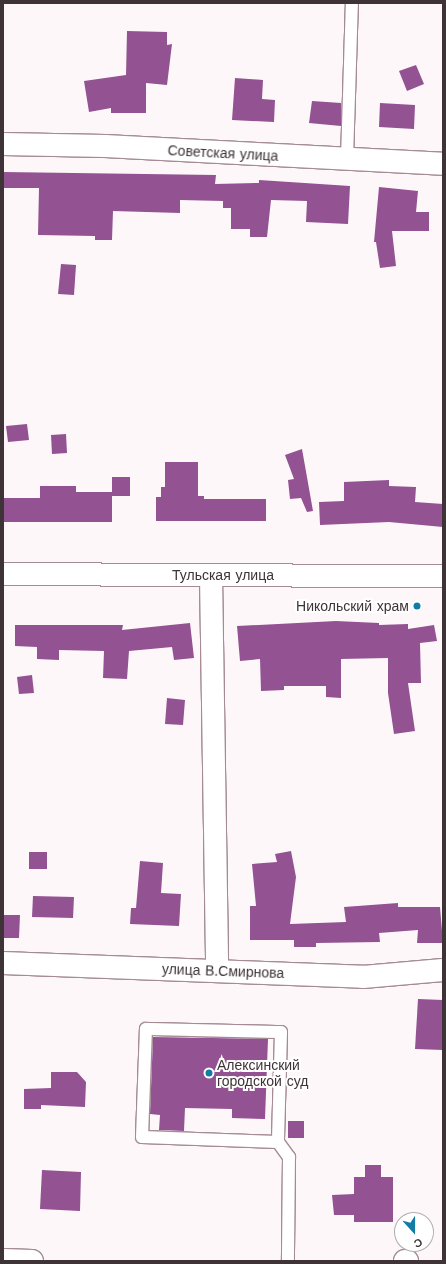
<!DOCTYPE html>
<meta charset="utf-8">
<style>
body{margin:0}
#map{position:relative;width:446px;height:1264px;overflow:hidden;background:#fdf7fa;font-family:"Work Sans",sans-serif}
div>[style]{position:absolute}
.building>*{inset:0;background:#935292}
.roads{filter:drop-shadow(1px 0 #a58b95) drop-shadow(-1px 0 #a58b95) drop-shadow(0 1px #a58b95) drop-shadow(0 -1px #a58b95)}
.service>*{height:12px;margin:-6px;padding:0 6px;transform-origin:6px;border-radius:6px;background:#fff}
.minor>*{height:22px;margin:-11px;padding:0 11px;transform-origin:11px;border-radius:11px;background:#fff}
.secondary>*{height:22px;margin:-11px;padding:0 11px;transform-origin:11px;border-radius:11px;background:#fff}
.dots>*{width:11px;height:11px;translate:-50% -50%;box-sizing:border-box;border:2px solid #fff;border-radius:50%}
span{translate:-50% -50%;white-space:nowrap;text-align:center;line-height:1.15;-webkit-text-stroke:4px #fff;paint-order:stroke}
.street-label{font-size:14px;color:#3e3337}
.poi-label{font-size:14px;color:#3e3337}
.right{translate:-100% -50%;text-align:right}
.left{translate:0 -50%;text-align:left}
.frame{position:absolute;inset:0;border:4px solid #3e3337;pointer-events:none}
.north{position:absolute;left:394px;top:1212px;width:40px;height:40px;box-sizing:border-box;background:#fff;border:1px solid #b2adaf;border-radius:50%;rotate:159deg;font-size:11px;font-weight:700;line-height:16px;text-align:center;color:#3e3337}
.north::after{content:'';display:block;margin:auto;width:14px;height:18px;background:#127ca6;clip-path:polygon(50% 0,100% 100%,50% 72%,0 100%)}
</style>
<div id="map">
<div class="building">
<i style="clip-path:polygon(127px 31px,167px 32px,167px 45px,172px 44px,167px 85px,146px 83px,146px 113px,111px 113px,111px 108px,89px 112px,84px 81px,126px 75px)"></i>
<i style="clip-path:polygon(416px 65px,424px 84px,407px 91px,399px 71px)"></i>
<i style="clip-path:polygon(235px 78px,263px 80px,262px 99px,275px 100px,274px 122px,232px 120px)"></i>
<i style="clip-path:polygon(312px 101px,341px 103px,341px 126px,309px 123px)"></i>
<i style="clip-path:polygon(380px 103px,415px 105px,414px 129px,379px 127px)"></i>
<i style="clip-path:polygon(3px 172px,216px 175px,215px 184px,259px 183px,259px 180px,350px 186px,348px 224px,306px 222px,307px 201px,271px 200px,267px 237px,250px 237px,250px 229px,231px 229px,231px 208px,223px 208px,223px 201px,180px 200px,180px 213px,113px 211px,112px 240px,95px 240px,95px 236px,38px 235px,39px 188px,3px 188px)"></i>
<i style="clip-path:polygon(379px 187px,418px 191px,416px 212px,429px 212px,429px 231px,392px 231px,396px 266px,380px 268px,376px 242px,374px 242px)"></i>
<i style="clip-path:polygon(61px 264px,76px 265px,74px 295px,58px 294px)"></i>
<i style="clip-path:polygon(27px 424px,29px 440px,8px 442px,6px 426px)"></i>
<i style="clip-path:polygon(66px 434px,67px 453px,52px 454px,51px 435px)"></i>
<i style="clip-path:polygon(302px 449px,313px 511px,307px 512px,301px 498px,290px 499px,288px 480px,294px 479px,285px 455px)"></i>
<i style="clip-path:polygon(165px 462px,198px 462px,198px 496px,204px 496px,204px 499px,266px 499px,266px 521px,156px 521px,156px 497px,161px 497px,161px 487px,165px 487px)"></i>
<i style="clip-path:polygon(112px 477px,130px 477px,130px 496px,112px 496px,112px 522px,3px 522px,3px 498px,40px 498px,40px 486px,76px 486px,76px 492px,112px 492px)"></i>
<i style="clip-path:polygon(389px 480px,389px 486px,416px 487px,415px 502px,443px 504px,443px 527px,389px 522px,320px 525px,319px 502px,344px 501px,344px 482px)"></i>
<i style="clip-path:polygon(336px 621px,379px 623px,379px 625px,408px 624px,408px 629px,434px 625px,437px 641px,420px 643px,421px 683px,408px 683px,415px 731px,394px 734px,388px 693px,388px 658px,341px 659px,341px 698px,326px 697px,326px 686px,284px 686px,284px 690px,261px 691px,260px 659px,240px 661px,237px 626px)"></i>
<i style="clip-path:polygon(190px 623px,194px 658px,174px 660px,172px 647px,129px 651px,127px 679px,103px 678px,104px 651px,59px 650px,59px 660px,37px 659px,37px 647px,15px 646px,15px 625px,123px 625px,122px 630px)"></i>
<i style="clip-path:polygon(32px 675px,34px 693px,19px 694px,17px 677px)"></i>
<i style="clip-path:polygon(167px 698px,185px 700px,183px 725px,165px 724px)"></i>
<i style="clip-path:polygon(291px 851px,296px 877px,290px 924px,346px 922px,344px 907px,398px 903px,398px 907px,440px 907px,443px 943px,417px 943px,418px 930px,379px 933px,380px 942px,316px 943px,316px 947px,294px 947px,294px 940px,250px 940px,250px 906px,256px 906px,252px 864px,277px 862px,275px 854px)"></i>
<i style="clip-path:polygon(29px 852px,47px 852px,47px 869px,29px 869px)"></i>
<i style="clip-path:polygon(140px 861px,163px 863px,161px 893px,181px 894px,179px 926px,130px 924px,131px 908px,136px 908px)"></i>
<i style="clip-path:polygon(33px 896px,74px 897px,73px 918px,32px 917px)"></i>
<i style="clip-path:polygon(3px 915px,20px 915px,19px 938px,3px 938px)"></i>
<i style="clip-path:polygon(418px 999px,443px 1000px,443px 1050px,415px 1049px)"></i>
<i style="clip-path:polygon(153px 1037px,268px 1039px,265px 1119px,232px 1118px,232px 1109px,185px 1108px,184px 1131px,159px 1130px,160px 1115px,150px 1114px)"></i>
<i style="clip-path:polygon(51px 1072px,77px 1072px,86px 1082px,85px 1107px,41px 1105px,41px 1109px,24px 1109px,24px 1089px,51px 1088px)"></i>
<i style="clip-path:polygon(288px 1121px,304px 1121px,304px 1138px,288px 1138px)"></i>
<i style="clip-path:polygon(365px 1165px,381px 1165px,381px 1177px,393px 1177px,393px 1222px,354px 1222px,354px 1215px,334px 1215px,332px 1195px,354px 1194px,354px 1177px,365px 1177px)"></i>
<i style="clip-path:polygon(42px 1170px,81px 1172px,80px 1211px,40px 1209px)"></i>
</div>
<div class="roads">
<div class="service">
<i style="left:347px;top:159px;width:156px;rotate:-88.2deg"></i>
<i style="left:278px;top:1142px;width:136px;rotate:-177.9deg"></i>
<i style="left:142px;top:1137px;width:108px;rotate:-87.9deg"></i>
<i style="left:146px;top:1029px;width:135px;rotate:1.3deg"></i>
<i style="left:281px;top:1032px;width:110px;rotate:91.6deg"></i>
<i style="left:278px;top:1142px;width:19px;rotate:54deg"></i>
<i style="left:289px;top:1157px;width:104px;rotate:90.6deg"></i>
</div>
<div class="minor">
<i style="left:3px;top:144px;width:102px;rotate:1.1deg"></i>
<i style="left:105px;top:146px;width:338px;rotate:3deg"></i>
<i style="left:211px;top:576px;width:395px;rotate:89.1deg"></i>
<i style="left:3px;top:963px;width:360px;rotate:2.2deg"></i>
<i style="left:363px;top:977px;width:80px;rotate:-5deg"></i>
<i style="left:3px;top:1260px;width:29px;rotate:2deg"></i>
<i style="left:405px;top:1261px;width:2px"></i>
</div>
<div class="secondary">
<i style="left:3px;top:574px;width:440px;rotate:0.3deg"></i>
</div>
</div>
<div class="dots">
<i style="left:417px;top:606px;background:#127ca6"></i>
<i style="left:209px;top:1073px;background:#127ca6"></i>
</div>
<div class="street-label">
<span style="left:223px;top:153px;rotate:3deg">Советская улица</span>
<span style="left:223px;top:575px">Тульская улица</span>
<span style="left:223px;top:971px;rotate:2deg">улица В.Смирнова</span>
</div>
<div class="poi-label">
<span class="right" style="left:409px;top:606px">Никольский храм</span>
<span class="left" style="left:217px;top:1073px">Алексинский<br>городской суд</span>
</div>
<div class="frame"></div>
<div class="north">С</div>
</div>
